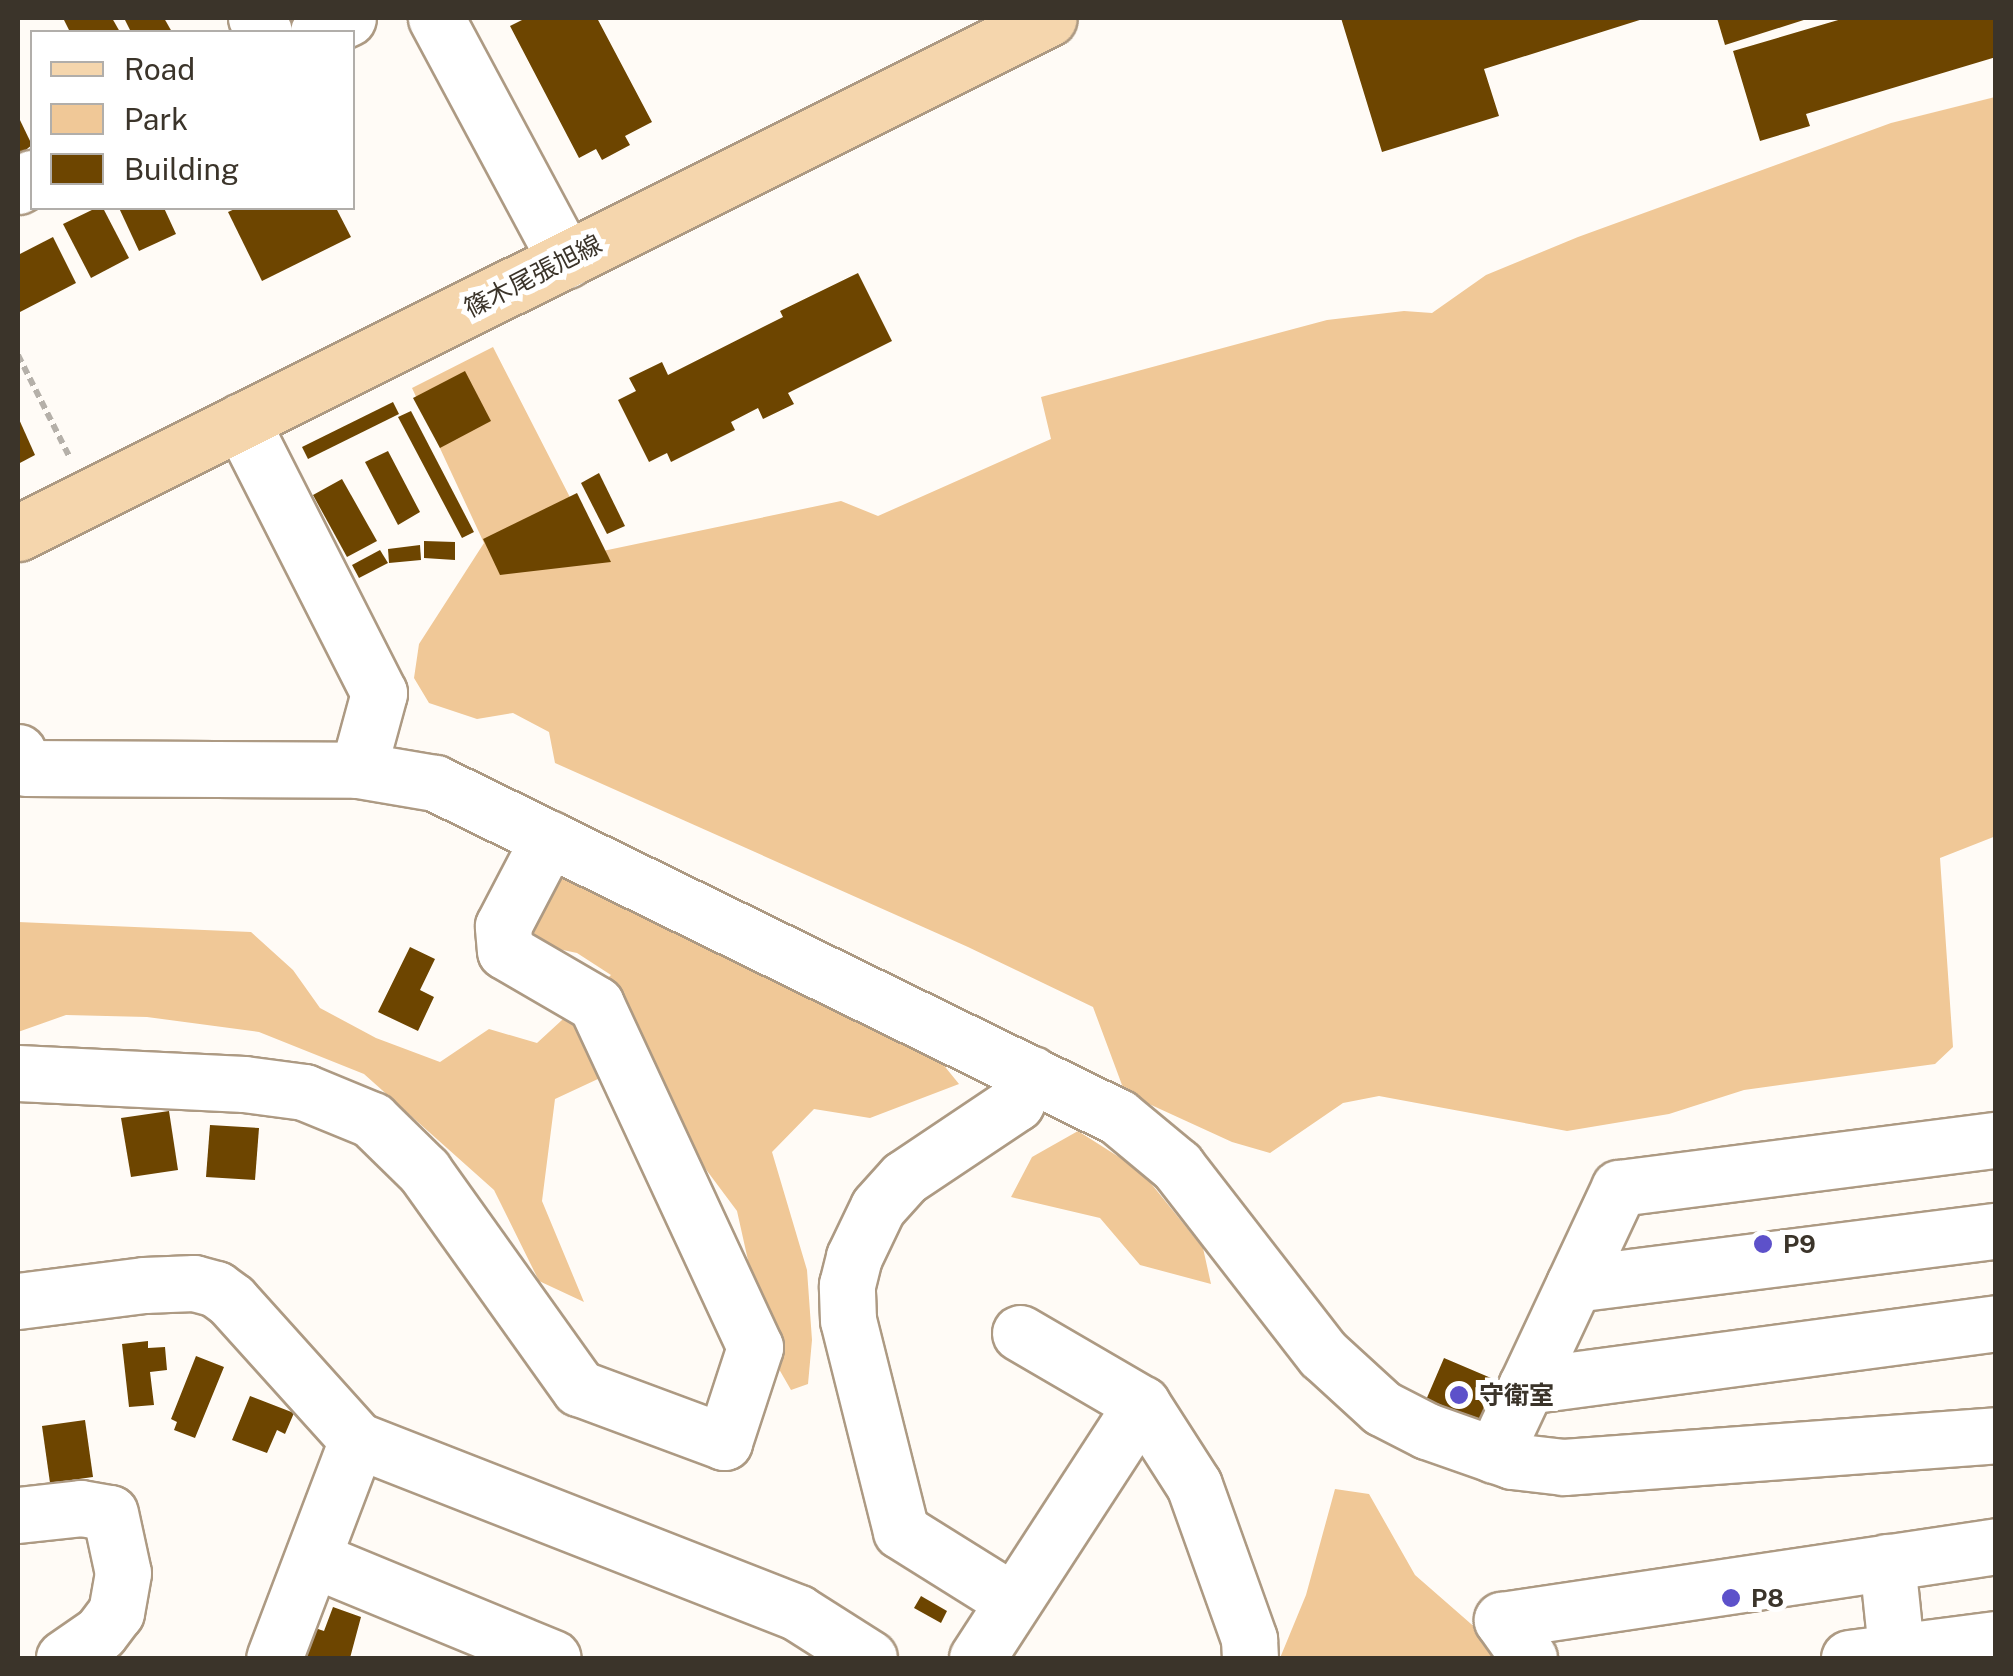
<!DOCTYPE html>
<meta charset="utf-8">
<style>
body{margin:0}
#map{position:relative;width:2013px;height:1676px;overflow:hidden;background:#fffbf6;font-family:"Public Sans","Noto Sans JP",sans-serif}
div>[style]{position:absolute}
.green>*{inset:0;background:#f0c897}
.building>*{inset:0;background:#6d4500}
.path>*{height:6px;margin-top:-3px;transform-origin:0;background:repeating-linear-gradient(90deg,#b5b0a9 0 8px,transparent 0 13px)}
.roads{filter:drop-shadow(2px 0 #ad9a83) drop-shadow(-2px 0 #ad9a83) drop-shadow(0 2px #ad9a83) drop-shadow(0 -2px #ad9a83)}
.minor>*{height:55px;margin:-27.5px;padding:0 27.5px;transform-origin:27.5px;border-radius:27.5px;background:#fff}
.major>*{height:55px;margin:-27.5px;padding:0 27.5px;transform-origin:27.5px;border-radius:27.5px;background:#f5d6ad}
.dots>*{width:28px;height:28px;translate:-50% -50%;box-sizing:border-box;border:5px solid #fff;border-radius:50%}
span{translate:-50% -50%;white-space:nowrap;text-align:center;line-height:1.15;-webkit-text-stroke:10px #fff;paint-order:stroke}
.street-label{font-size:25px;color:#3b342a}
.poi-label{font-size:25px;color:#3b342a;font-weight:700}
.left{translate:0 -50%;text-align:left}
.frame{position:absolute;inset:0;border:20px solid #3b342a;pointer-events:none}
.legend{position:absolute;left:30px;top:30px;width:325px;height:180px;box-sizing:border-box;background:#fff;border:2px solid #b1aeaa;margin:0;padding:12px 18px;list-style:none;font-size:30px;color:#3b342a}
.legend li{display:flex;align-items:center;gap:20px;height:50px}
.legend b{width:50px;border:2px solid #b1aeaa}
</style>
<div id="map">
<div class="green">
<i style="clip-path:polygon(1995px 97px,1996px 836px,1940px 858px,1953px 1047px,1935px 1064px,1744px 1090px,1669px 1114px,1567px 1131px,1379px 1096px,1343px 1103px,1270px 1153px,1232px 1142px,1125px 1093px,1093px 1007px,968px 947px,555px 763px,549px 732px,513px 713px,477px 719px,429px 703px,414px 678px,419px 644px,484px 543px,412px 388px,493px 347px,598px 552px,841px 501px,878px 516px,1051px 439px,1041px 397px,1327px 320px,1404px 311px,1432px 313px,1486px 275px,1578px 237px,1891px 123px)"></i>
<i style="clip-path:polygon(564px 873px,929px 1047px,959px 1084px,870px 1118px,814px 1109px,772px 1152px,807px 1270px,812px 1340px,808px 1384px,791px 1390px,768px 1350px,737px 1211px,628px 1065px,555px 1099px,542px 1201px,584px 1302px,539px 1281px,494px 1190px,364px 1074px,259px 1032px,147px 1017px,66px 1015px,18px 1032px,18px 922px,251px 932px,293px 970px,320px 1008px,376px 1038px,440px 1062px,489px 1029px,537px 1043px,611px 975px,577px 953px,535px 944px,528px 920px)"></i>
<i style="clip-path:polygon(1078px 1131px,1141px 1171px,1203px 1248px,1211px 1284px,1140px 1265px,1100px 1218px,1011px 1197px,1032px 1157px)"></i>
<i style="clip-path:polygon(1335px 1489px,1369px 1494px,1415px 1575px,1486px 1637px,1492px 1658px,1280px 1658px,1306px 1595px)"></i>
</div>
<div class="building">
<i style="clip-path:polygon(63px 18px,112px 18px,120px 32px,70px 32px)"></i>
<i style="clip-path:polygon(124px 18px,164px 18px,172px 32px,131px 32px)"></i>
<i style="clip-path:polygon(526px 18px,597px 18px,652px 122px,625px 136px,630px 145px,602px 160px,596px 149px,579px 158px,510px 26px)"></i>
<i style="clip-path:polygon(1341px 18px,1646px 18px,1484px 69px,1499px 116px,1382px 152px)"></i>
<i style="clip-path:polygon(1717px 18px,1810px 18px,1725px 45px)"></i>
<i style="clip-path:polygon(1845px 18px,1996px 18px,1996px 57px,1806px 114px,1810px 126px,1760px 141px,1733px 51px)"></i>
<i style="clip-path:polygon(18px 116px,32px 145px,18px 156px)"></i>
<i style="clip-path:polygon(96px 208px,103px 208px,129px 258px,91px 278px,63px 224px)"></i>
<i style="clip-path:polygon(119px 208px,164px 208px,176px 234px,139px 251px)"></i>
<i style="clip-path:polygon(237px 208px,336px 208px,351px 237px,262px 281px,228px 212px)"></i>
<i style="clip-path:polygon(53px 237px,76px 283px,20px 312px,18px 255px)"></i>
<i style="clip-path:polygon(858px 273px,892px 341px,788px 393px,794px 404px,763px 419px,758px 408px,731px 422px,735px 430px,671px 462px,667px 453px,649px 462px,618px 400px,636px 391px,629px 378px,662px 362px,668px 375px,783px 317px,780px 311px)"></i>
<i style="clip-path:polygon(465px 371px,491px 421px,440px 448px,413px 398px)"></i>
<i style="clip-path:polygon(393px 402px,399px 414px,308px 459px,302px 447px)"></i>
<i style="clip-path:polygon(411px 411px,474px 532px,462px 538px,398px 417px)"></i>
<i style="clip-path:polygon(18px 417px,35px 455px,18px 464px)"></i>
<i style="clip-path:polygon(388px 451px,420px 512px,398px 525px,365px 462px)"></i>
<i style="clip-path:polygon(599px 473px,625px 526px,607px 534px,581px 483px)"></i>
<i style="clip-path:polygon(342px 479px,377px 541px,347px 557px,313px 495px)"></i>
<i style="clip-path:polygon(577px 493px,611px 562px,500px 575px,483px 539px)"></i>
<i style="clip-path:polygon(424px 541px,455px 542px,455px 560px,424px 558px)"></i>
<i style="clip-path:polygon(420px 545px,421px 560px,389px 563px,388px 549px)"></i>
<i style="clip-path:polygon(380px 550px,388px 563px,359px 578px,352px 565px)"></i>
<i style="clip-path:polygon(410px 947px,435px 959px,420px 990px,434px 997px,418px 1031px,378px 1012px)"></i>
<i style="clip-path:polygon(169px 1111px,178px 1170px,131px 1177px,121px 1118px)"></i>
<i style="clip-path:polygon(210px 1125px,259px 1128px,255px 1180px,206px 1177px)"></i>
<i style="clip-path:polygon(148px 1341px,148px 1348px,165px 1347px,167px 1370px,150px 1372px,154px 1405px,129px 1407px,122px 1344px)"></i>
<i style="clip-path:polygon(196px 1356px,224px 1367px,195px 1438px,174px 1430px,177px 1422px,171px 1419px)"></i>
<i style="clip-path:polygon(1444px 1358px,1491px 1378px,1486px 1389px,1492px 1391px,1479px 1420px,1426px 1400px)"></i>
<i style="clip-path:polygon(250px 1396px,294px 1413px,285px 1434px,277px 1430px,267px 1453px,232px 1440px)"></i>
<i style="clip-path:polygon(85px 1420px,93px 1477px,50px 1483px,42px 1426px)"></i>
<i style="clip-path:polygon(921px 1596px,947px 1611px,941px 1623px,914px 1608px)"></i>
<i style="clip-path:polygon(333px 1607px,361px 1617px,350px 1658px,304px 1658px,315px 1628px,324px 1631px)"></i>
</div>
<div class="path">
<i style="left:18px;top:355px;width:113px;rotate:63.2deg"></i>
</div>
<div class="roads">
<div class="minor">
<i style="left:256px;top:18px;width:16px;rotate:60deg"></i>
<i style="left:436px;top:18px;width:275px;rotate:61.8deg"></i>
<i style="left:318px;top:32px;width:33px;rotate:-25deg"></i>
<i style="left:18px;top:186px;width:16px;rotate:-30deg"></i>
<i style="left:18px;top:752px;width:17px;rotate:66deg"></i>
<i style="left:25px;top:768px;width:333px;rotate:0.3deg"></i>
<i style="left:358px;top:770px;width:80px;rotate:-74.7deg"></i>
<i style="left:379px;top:693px;width:305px;rotate:-116.9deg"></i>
<i style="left:358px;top:770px;width:78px;rotate:9.6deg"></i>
<i style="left:435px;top:783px;width:760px;rotate:26.06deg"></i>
<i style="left:1118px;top:1117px;width:77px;rotate:39.7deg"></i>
<i style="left:1177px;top:1166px;width:238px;rotate:52.2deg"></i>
<i style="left:1323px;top:1354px;width:80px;rotate:42.5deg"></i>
<i style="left:1382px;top:1408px;width:51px;rotate:27.1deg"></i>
<i style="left:1427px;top:1431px;width:90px;rotate:19.4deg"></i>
<i style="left:1512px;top:1461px;width:52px;rotate:6.6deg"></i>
<i style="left:1564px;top:1467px;width:433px;rotate:-4.2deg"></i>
<i style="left:18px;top:1073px;width:226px;rotate:2.8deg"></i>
<i style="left:244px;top:1084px;width:61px;rotate:7.6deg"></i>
<i style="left:304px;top:1092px;width:74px;rotate:22.4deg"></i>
<i style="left:372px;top:1120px;width:73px;rotate:44.4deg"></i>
<i style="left:424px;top:1171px;width:267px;rotate:54.5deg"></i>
<i style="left:579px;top:1388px;width:155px;rotate:20.4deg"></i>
<i style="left:724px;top:1442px;width:100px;rotate:-71.9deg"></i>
<i style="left:755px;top:1347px;width:378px;rotate:-114.9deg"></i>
<i style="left:596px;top:1004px;width:105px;rotate:-149.8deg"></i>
<i style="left:505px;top:951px;width:25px;rotate:-95deg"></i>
<i style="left:503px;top:926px;width:99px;rotate:-62.4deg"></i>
<i style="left:1574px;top:1284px;width:425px;rotate:-7.2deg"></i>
<i style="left:18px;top:1301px;width:127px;rotate:-7.2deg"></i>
<i style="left:144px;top:1285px;width:50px;rotate:-2.3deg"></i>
<i style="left:194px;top:1283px;width:23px;rotate:15deg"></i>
<i style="left:216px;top:1289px;width:19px;rotate:36deg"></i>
<i style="left:231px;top:1300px;width:188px;rotate:48deg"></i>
<i style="left:357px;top:1440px;width:233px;rotate:110.8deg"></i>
<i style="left:1020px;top:1333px;width:141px;rotate:30.2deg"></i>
<i style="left:1142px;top:1404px;width:96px;rotate:57.3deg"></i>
<i style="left:1194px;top:1485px;width:164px;rotate:70.3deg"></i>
<i style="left:1249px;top:1639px;width:19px;rotate:87deg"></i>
<i style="left:1526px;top:1386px;width:474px;rotate:-7.6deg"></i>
<i style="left:357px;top:1440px;width:474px;rotate:21.4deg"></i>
<i style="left:798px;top:1613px;width:84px;rotate:32.4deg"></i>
<i style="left:1494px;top:1455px;width:295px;rotate:-64.9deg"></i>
<i style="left:1619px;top:1188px;width:380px;rotate:-7.3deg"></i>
<i style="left:18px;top:1515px;width:63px;rotate:-6.3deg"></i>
<i style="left:81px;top:1508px;width:29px;rotate:10deg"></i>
<i style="left:110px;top:1513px;width:61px;rotate:77.8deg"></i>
<i style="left:123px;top:1573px;width:40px;rotate:100deg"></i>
<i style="left:116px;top:1612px;width:26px;rotate:127deg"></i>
<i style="left:100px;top:1633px;width:44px;rotate:145.2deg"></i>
<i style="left:315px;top:1560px;width:257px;rotate:22.4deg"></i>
<i style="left:1887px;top:1562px;width:97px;rotate:84.1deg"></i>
<i style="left:1013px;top:1601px;width:132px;rotate:-148deg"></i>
<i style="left:901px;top:1531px;width:218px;rotate:-104.1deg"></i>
<i style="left:848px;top:1320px;width:35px;rotate:-92deg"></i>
<i style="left:847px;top:1285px;width:29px;rotate:-76deg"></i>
<i style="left:854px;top:1257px;width:55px;rotate:-64.4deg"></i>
<i style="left:878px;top:1207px;width:39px;rotate:-48deg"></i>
<i style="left:904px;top:1178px;width:135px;rotate:-33.8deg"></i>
<i style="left:1016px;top:1103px;width:33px;rotate:-63deg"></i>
<i style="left:977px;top:1658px;width:303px;rotate:-57deg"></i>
<i style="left:1529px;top:1658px;width:47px;rotate:-125.4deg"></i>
<i style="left:1502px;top:1620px;width:500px;rotate:-8.5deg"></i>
<i style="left:1849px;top:1658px;width:148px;rotate:-7.4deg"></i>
</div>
<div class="major">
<i style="left:18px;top:533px;width:1152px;rotate:-26.54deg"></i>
</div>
</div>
<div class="dots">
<i style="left:1763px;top:1244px;background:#5d51ca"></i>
<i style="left:1459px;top:1395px;background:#5d51ca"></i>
<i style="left:1731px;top:1598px;background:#5d51ca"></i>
</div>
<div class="street-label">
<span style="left:533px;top:276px;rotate:-27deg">篠木尾張旭線</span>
</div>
<div class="poi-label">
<span class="left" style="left:1783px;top:1244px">P9</span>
<span class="left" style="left:1479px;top:1395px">守衛室</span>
<span class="left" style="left:1751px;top:1598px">P8</span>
</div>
<div class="frame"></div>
<ul class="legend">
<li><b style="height:12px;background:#f5d6ad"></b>Road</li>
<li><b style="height:28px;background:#f0c897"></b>Park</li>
<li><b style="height:28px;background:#6d4500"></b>Building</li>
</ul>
</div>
